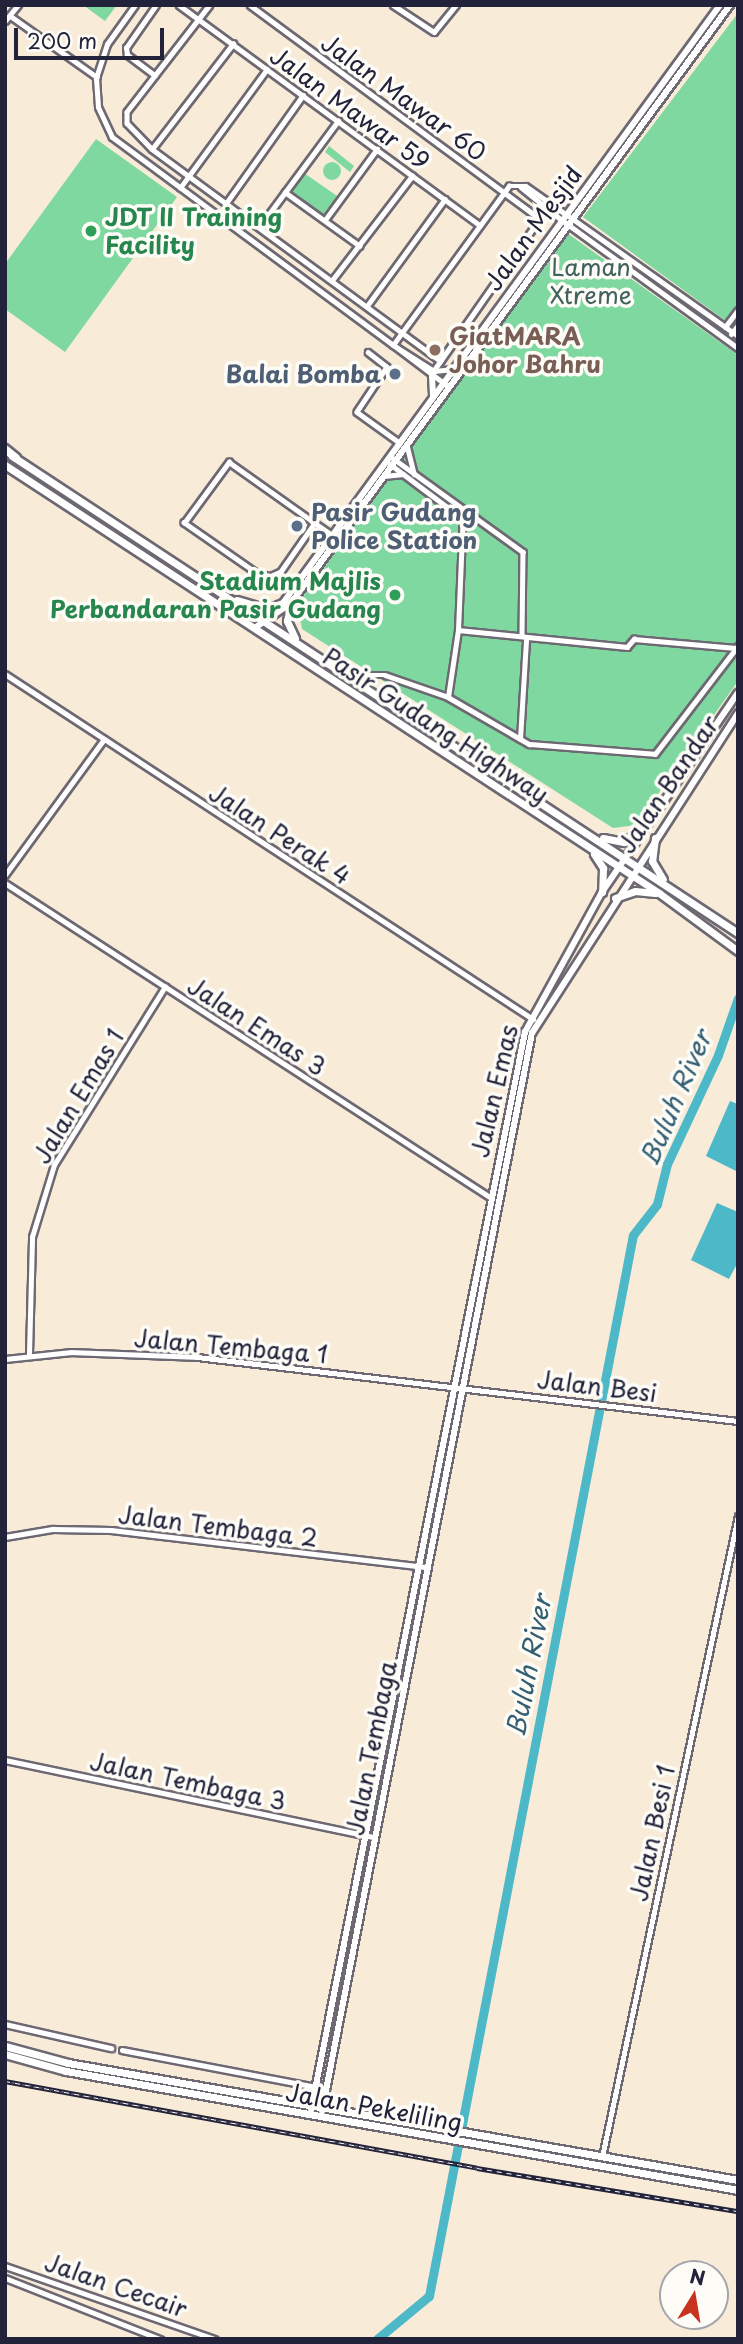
<!DOCTYPE html>
<style>
body{margin:0}
#map{position:relative;width:743px;height:2344px;overflow:hidden;background:#f8ebd8;font-family:"Playpen Sans",sans-serif}
div>[style]{position:absolute}
.green>*{inset:0;background:#7ed89f}
.round{border-radius:50%}
.water>*{inset:0;background:#4db9c8}
.river>*{height:9px;margin:-4.5px;padding:0 4.5px;transform-origin:4.5px;border-radius:4.5px;background:#4db9c8}
.roads{filter:drop-shadow(2px 0 #6d6872) drop-shadow(-2px 0 #6d6872) drop-shadow(0 2px #6d6872) drop-shadow(0 -2px #6d6872)}
.minor>*{height:4.5px;margin:-2.25px;padding:0 2.25px;transform-origin:2.25px;border-radius:2.25px;background:#fff}
.tertiary>*{height:5px;margin:-2.5px;padding:0 2.5px;transform-origin:2.5px;border-radius:2.5px;background:#fff}
.secondary>*{height:6px;margin:-3px;padding:0 3px;transform-origin:3px;border-radius:3px;background:#fff}
.primary>*{height:7px;margin:-3.5px;padding:0 3.5px;transform-origin:3.5px;border-radius:3.5px;background:#fff}
.trunk>*{height:8px;margin:-4px;padding:0 4px;transform-origin:4px;border-radius:4px;background:#fff}
.rail>*{height:4.5px;margin-top:-2.25px;transform-origin:0;background:repeating-linear-gradient(90deg,#fdfcf7 0 5px,#22223b 0 10px);box-sizing:border-box;border-block:2px solid #22223b}
.dots>*{width:19px;height:19px;translate:-50% -50%;box-sizing:border-box;border:4px solid #fdfcf7;border-radius:50%}
span{translate:-50% -50%;white-space:nowrap;text-align:center;line-height:1.15;-webkit-text-stroke:7px #fdfcf7;paint-order:stroke}
.street-label{font-size:24px;color:#22223b}
.leisure-label{font-size:24px;color:#27864d;font-weight:700}
.left{translate:0 -50%;text-align:left}
.right{translate:-100% -50%;text-align:right}
.park-label{font-size:24px;color:#42625e}
.education-label{font-size:24px;color:#785e54;font-weight:700}
.service-label{font-size:24px;color:#4e5e75;font-weight:700}
.water-label{font-size:26px;color:#335e73;font-style:italic}
.frame{position:absolute;inset:0;border:7px solid #22223b;pointer-events:none}
.north{position:absolute;left:659px;top:2260px;width:70px;height:70px;box-sizing:border-box;background:#fdfcf7;border:2px solid #a5a5ac;border-radius:50%;rotate:11deg;font-size:19px;font-weight:700;line-height:28px;text-align:center;color:#22223b}
.north::after{content:'';display:block;margin:auto;width:24px;height:32px;background:#c8321e;clip-path:polygon(50% 0,100% 100%,50% 72%,0 100%)}
.scale{position:absolute;left:14px;top:28px;width:150px;height:32px;box-sizing:border-box;border:4px solid #22223b;border-top:0;padding-left:9px;font-size:21px;line-height:24px;white-space:nowrap;color:#22223b;-webkit-text-stroke:5px #fdfcf7;paint-order:stroke}
</style>
<div id="map">
<div class="green">
<i style="clip-path:polygon(83px 5px,117px 5px,105px 21px)"></i>
<i style="clip-path:polygon(738px 13px,738px 305px,726px 321px,583px 217px)"></i>
<i style="clip-path:polygon(96px 139px,177px 197px,65px 352px,5px 309px,5px 264px)"></i>
<i style="clip-path:polygon(329px 146px,354px 166px,350px 172px,325px 152px)"></i>
<i class="round" style="left:323px;top:162px;width:18px;height:18px"></i>
<i style="clip-path:polygon(304px 173px,340px 198px,324px 216px,290px 191px)"></i>
<i style="clip-path:polygon(567px 233px,738px 355px,738px 681px,636px 825px,613px 828px,302px 629px,297px 605px)"></i>
</div>
<div class="water">
<i style="clip-path:polygon(730px 1101px,738px 1104px,738px 1172px,706px 1156px)"></i>
<i style="clip-path:polygon(717px 1203px,738px 1212px,738px 1262px,729px 1279px,691px 1260px)"></i>
</div>
<div class="river">
<i style="left:377px;top:2339px;width:67px;rotate:-39.6deg"></i>
<i style="left:429px;top:2296px;width:1080px;rotate:-79.12deg"></i>
<i style="left:633px;top:1235px;width:39px;rotate:-52deg"></i>
<i style="left:657px;top:1204px;width:41px;rotate:-76deg"></i>
<i style="left:667px;top:1164px;width:120px;rotate:-64.9deg"></i>
<i style="left:718px;top:1055px;width:60px;rotate:-70.7deg"></i>
</div>
<div class="roads">
<div class="minor">
<i style="left:179px;top:5px;width:373px;rotate:36.2deg"></i>
<i style="left:210px;top:5px;width:135px;rotate:127.8deg"></i>
<i style="left:127px;top:112px;width:11px;rotate:90deg"></i>
<i style="left:127px;top:123px;width:36px;rotate:46deg"></i>
<i style="left:152px;top:149px;width:358px;rotate:36.3deg"></i>
<i style="left:250px;top:5px;width:360px;rotate:36.4deg"></i>
<i style="left:540px;top:219px;width:185px;rotate:124.9deg"></i>
<i style="left:393px;top:5px;width:49px;rotate:33.4deg"></i>
<i style="left:434px;top:32px;width:35px;rotate:-51deg"></i>
<i style="left:12px;top:17px;width:104px;rotate:35.2deg"></i>
<i style="left:5px;top:21px;width:21px;rotate:-51deg"></i>
<i style="left:155px;top:76px;width:35px;rotate:-143deg"></i>
<i style="left:127px;top:55px;width:7px;rotate:-98deg"></i>
<i style="left:126px;top:48px;width:52px;rotate:-55.1deg"></i>
<i style="left:152px;top:149px;width:133px;rotate:-52.4deg"></i>
<i style="left:521px;top:187px;width:54px;rotate:39deg"></i>
<i style="left:180px;top:188px;width:147px;rotate:-53.8deg"></i>
<i style="left:285px;top:192px;width:92px;rotate:35.8deg"></i>
<i style="left:227px;top:202px;width:131px;rotate:-54.6deg"></i>
<i style="left:325px;top:220px;width:88px;rotate:-53.8deg"></i>
<i style="left:260px;top:226px;width:131px;rotate:-53.4deg"></i>
<i style="left:333px;top:279px;width:130px;rotate:-52.5deg"></i>
<i style="left:367px;top:306px;width:132px;rotate:-53.9deg"></i>
<i style="left:393px;top:345px;width:197px;rotate:-53.9deg"></i>
<i style="left:509px;top:186px;width:17px"></i>
<i style="left:526px;top:186px;width:50px;rotate:35.3deg"></i>
<i style="left:368px;top:352px;width:24px;rotate:38deg"></i>
<i style="left:387px;top:367px;width:54px;rotate:123.7deg"></i>
<i style="left:357px;top:412px;width:53px;rotate:35.8deg"></i>
<i style="left:407px;top:445px;width:30px;rotate:76deg"></i>
<i style="left:390px;top:456px;width:164px;rotate:35.8deg"></i>
<i style="left:523px;top:552px;width:82px;rotate:90.7deg"></i>
<i style="left:390px;top:464px;width:90px;rotate:36.9deg"></i>
<i style="left:384px;top:476px;width:19px;rotate:-6deg"></i>
<i style="left:315px;top:523px;width:60px;rotate:124.8deg"></i>
<i style="left:281px;top:572px;width:12px;rotate:156deg"></i>
<i style="left:270px;top:577px;width:15px;rotate:-164deg"></i>
<i style="left:256px;top:573px;width:88px;rotate:-145.2deg"></i>
<i style="left:184px;top:523px;width:76px;rotate:-53.6deg"></i>
<i style="left:229px;top:462px;width:105px;rotate:35.3deg"></i>
<i style="left:315px;top:523px;width:24px;rotate:35deg"></i>
<i style="left:458px;top:630px;width:170px;rotate:5.7deg"></i>
<i style="left:627px;top:647px;width:11px;rotate:-49deg"></i>
<i style="left:634px;top:639px;width:102px;rotate:5deg"></i>
<i style="left:5px;top:674px;width:631px;rotate:33.16deg"></i>
<i style="left:349px;top:675px;width:36px"></i>
<i style="left:385px;top:675px;width:67px;rotate:19.2deg"></i>
<i style="left:448px;top:697px;width:94px;rotate:30.1deg"></i>
<i style="left:529px;top:744px;width:126px;rotate:4.5deg"></i>
<i style="left:655px;top:754px;width:136px;rotate:-52.5deg"></i>
<i style="left:448px;top:697px;width:68px;rotate:-81.5deg"></i>
<i style="left:458px;top:630px;width:120px;rotate:-87.6deg"></i>
<i style="left:520px;top:739px;width:99px;rotate:-86.5deg"></i>
<i style="left:5px;top:875px;width:168px;rotate:-53.9deg"></i>
<i style="left:5px;top:883px;width:578px;rotate:32.92deg"></i>
<i style="left:29px;top:1354px;width:117px;rotate:-88.5deg"></i>
<i style="left:32px;top:1237px;width:75px;rotate:-73deg"></i>
<i style="left:54px;top:1165px;width:210px;rotate:-58.1deg"></i>
<i style="left:5px;top:1537px;width:49px;rotate:-9.5deg"></i>
<i style="left:53px;top:1529px;width:58px;rotate:1deg"></i>
<i style="left:111px;top:1530px;width:318px;rotate:6.7deg"></i>
<i style="left:5px;top:1760px;width:376px;rotate:11.8deg"></i>
<i style="left:5px;top:2024px;width:109px;rotate:12.8deg"></i>
<i style="left:122px;top:2050px;width:208px;rotate:10.8deg"></i>
<i style="left:602px;top:2157px;width:655px;rotate:-78.02deg"></i>
</div>
<div class="tertiary">
<i style="left:135px;top:5px;width:48px;rotate:125.7deg"></i>
<i style="left:107px;top:44px;width:36px;rotate:108deg"></i>
<i style="left:96px;top:78px;width:29px;rotate:86deg"></i>
<i style="left:98px;top:107px;width:33px;rotate:65deg"></i>
<i style="left:112px;top:137px;width:350px;rotate:36.5deg"></i>
<i style="left:393px;top:345px;width:49px;rotate:32.4deg"></i>
<i style="left:434px;top:371px;width:20px;rotate:-6deg"></i>
<i style="left:567px;top:215px;width:209px;rotate:35.3deg"></i>
<i style="left:563px;top:221px;width:216px;rotate:36deg"></i>
<i style="left:725px;top:327px;width:21px;rotate:-53deg"></i>
<i style="left:731px;top:334px;width:11px;rotate:-52deg"></i>
<i style="left:396px;top:347px;width:63px;rotate:37.2deg"></i>
<i style="left:5px;top:1359px;width:67px;rotate:-6deg"></i>
<i style="left:72px;top:1352px;width:125px;rotate:2.3deg"></i>
<i style="left:197px;top:1357px;width:545px;rotate:6.75deg"></i>
<i style="left:5px;top:2266px;width:222px;rotate:19.2deg"></i>
<i style="left:5px;top:2278px;width:167px;rotate:21.5deg"></i>
</div>
<div class="secondary">
<i style="left:432px;top:376px;width:20px;rotate:87deg"></i>
<i style="left:237px;top:600px;width:32px;rotate:16deg"></i>
<i style="left:268px;top:609px;width:16px;rotate:-22deg"></i>
<i style="left:283px;top:603px;width:741px;rotate:-53.84deg"></i>
<i style="left:256px;top:627px;width:42px;rotate:-34.4deg"></i>
<i style="left:291px;top:603px;width:742px;rotate:-53.72deg"></i>
<i style="left:311px;top:2110px;width:1099px;rotate:-78.77deg"></i>
<i style="left:525px;top:1032px;width:160px;rotate:-61.2deg"></i>
<i style="left:602px;top:892px;width:241px;rotate:-55.7deg"></i>
<i style="left:322px;top:2111px;width:1098px;rotate:-78.98deg"></i>
<i style="left:532px;top:1033px;width:381px;rotate:-57.2deg"></i>
</div>
<div class="primary">
<i style="left:12px;top:456px;width:869px;rotate:33.31deg"></i>
<i style="left:5px;top:465px;width:782px;rotate:33.2deg"></i>
<i style="left:659px;top:893px;width:98px;rotate:36.3deg"></i>
<i style="left:291px;top:603px;width:18px;rotate:103deg"></i>
<i style="left:287px;top:621px;width:19px;rotate:65deg"></i>
<i style="left:603px;top:838px;width:21px;rotate:11deg"></i>
<i style="left:624px;top:842px;width:22px;rotate:-36deg"></i>
<i style="left:655px;top:838px;width:23px;rotate:97deg"></i>
<i style="left:652px;top:861px;width:21px;rotate:59deg"></i>
<i style="left:594px;top:854px;width:17px;rotate:57deg"></i>
<i style="left:603px;top:868px;width:24px;rotate:92deg"></i>
<i style="left:615px;top:898px;width:21px;rotate:-19deg"></i>
<i style="left:635px;top:891px;width:20px;rotate:6deg"></i>
<i style="left:5px;top:2046px;width:65px;rotate:15.1deg"></i>
<i style="left:68px;top:2063px;width:680px;rotate:9.91deg"></i>
<i style="left:5px;top:2054px;width:63px;rotate:15.6deg"></i>
<i style="left:66px;top:2071px;width:682px;rotate:10.04deg"></i>
</div>
<div class="trunk">
<i style="left:5px;top:449px;width:14px;rotate:39deg"></i>
</div>
</div>
<div class="rail">
<i style="left:5px;top:2081px;width:480px;rotate:10.4deg"></i>
<i style="left:477px;top:2168px;width:265px;rotate:9.4deg"></i>
</div>
<div class="dots">
<i style="left:91px;top:231px;background:#2e9e5b"></i>
<i style="left:435px;top:350px;background:#8d6e63"></i>
<i style="left:395px;top:374px;background:#5c6f8a"></i>
<i style="left:297px;top:526px;background:#5c6f8a"></i>
<i style="left:395px;top:595px;background:#2e9e5b"></i>
</div>
<div class="street-label">
<span style="left:404px;top:97px;rotate:36deg">Jalan Mawar 60</span>
<span style="left:350px;top:108px;rotate:36deg">Jalan Mawar 59</span>
<span style="left:533px;top:228px;rotate:-54deg">Jalan Mesjid</span>
<span style="left:436px;top:725px;rotate:33deg">Pasir Gudang Highway</span>
<span style="left:668px;top:784px;rotate:-56deg">Jalan Bandar</span>
<span style="left:280px;top:834px;rotate:33deg">Jalan Perak 4</span>
<span style="left:257px;top:1026px;rotate:33deg">Jalan Emas 3</span>
<span style="left:494px;top:1091px;rotate:-77deg">Jalan Emas</span>
<span style="left:78px;top:1096px;rotate:-59deg">Jalan Emas 1</span>
<span style="left:231px;top:1346px;rotate:5deg">Jalan Tembaga 1</span>
<span style="left:597px;top:1386px;rotate:7deg">Jalan Besi</span>
<span style="left:218px;top:1526px;rotate:7deg">Jalan Tembaga 2</span>
<span style="left:371px;top:1748px;rotate:-79deg">Jalan Tembaga</span>
<span style="left:188px;top:1781px;rotate:12deg">Jalan Tembaga 3</span>
<span style="left:652px;top:1833px;rotate:-78deg">Jalan Besi 1</span>
<span style="left:374px;top:2107px;rotate:10deg">Jalan Pekeliling</span>
<span style="left:116px;top:2285px;rotate:19deg">Jalan Cecair</span>
</div>
<div class="leisure-label">
<span class="left" style="left:105px;top:231px">JDT II Training<br>Facility</span>
<span class="right" style="left:381px;top:595px">Stadium Majlis<br>Perbandaran Pasir Gudang</span>
</div>
<div class="park-label">
<span style="left:591px;top:281px">Laman<br>Xtreme</span>
</div>
<div class="education-label">
<span class="left" style="left:449px;top:350px">GiatMARA<br>Johor Bahru</span>
</div>
<div class="service-label">
<span class="right" style="left:381px;top:374px">Balai Bomba</span>
<span class="left" style="left:311px;top:526px">Pasir Gudang<br>Police Station</span>
</div>
<div class="water-label">
<span style="left:675px;top:1098px;rotate:-67deg">Buluh River</span>
<span style="left:528px;top:1666px;rotate:-79deg">Buluh River</span>
</div>
<div class="frame"></div>
<div class="north">N</div>
<div class="scale">200 m</div>
</div>
